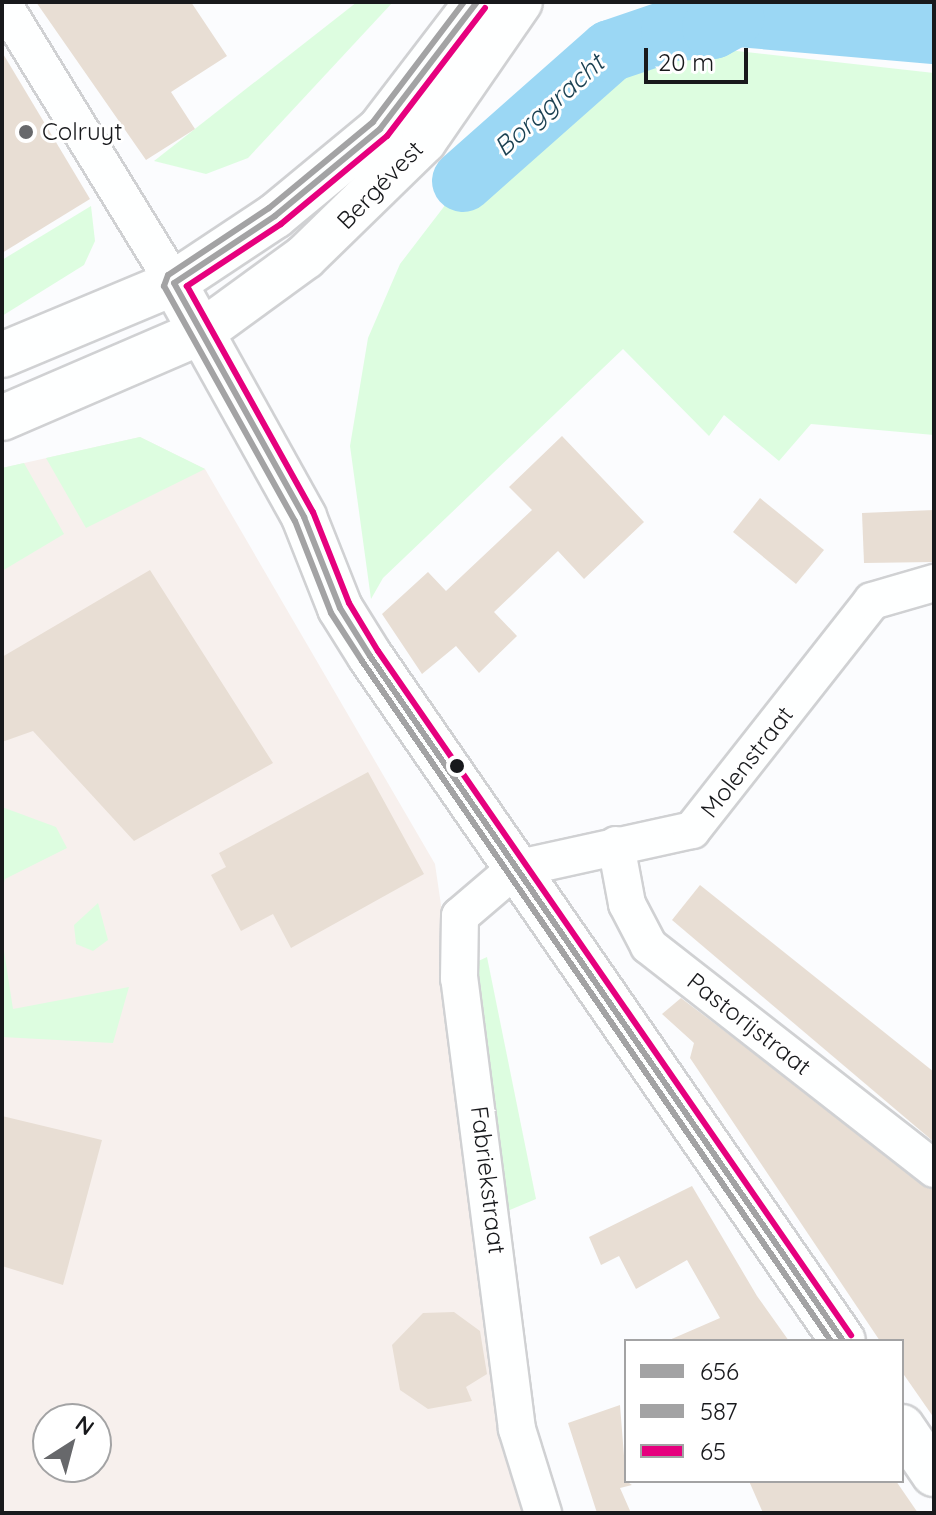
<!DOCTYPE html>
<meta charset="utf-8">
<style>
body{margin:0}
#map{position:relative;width:936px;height:1515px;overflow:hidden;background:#fbfcfe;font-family:Quicksand,sans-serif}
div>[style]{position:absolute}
.industrial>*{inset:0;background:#f7f0ed}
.green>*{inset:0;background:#ddfde0}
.river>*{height:62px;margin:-31px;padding:0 31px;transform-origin:31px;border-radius:31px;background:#9bd7f4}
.building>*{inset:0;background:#e8ded4}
.roads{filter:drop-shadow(2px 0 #d0d1d3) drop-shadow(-2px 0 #d0d1d3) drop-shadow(0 2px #d0d1d3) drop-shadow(0 -2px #d0d1d3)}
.street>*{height:36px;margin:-18px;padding:0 18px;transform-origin:18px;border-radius:18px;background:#feffff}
.secondary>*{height:44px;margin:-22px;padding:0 22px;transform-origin:22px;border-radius:22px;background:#feffff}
.primary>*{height:44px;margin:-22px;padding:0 22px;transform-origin:22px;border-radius:22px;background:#feffff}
.bus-1>*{height:6px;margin:-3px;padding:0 3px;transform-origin:3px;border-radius:3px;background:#a3a3a4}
.bus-2>*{height:6px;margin:-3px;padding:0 3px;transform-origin:3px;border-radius:3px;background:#a3a3a4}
.bus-3>*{height:6px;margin:-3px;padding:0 3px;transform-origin:3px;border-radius:3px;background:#e6007e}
.dots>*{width:22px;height:22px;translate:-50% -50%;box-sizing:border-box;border:4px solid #fff;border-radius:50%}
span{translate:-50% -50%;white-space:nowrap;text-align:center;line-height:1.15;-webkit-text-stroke:6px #fff;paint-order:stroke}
.poi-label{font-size:24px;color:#18191c}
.left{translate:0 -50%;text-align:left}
.street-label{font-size:24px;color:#18191c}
.water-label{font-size:26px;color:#1c4253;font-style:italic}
.frame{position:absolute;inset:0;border:4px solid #18191c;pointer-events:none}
.legend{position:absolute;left:624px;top:1339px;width:280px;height:144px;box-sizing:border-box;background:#fff;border:2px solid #a3a3a4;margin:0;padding:10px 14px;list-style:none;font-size:24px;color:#18191c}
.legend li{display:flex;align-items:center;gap:16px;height:40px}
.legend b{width:40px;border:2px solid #a3a3a4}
.north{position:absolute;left:32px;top:1403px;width:80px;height:80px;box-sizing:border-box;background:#fff;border:2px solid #a3a3a4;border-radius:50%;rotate:36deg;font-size:22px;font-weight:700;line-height:32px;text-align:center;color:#18191c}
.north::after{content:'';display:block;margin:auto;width:28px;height:36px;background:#67686b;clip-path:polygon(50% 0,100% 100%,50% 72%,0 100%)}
.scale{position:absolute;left:644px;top:48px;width:104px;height:36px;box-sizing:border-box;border:4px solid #18191c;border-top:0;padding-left:10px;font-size:24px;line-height:28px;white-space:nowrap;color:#18191c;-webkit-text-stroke:6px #fff;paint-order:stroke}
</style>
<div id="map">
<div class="industrial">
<i style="clip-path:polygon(evenodd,140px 437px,205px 469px,435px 864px,530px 1513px,2px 1513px,2px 468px,140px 437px,48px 1419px,96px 1419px,96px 1467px,48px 1467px,48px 1419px)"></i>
</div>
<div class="green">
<i style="clip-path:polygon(357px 2px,393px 2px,248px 158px,206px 174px,154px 161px)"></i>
<i style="clip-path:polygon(683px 45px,934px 73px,934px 435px,811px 424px,779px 461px,724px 415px,709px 436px,623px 349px,383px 578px,371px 599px,350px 446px,368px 338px,400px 264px,505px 127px,530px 107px,557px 114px,572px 109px,640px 53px)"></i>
<i style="clip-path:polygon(91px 206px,95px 241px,84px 265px,2px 316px,2px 260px)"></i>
<i style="clip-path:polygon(140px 437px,205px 469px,86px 528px,46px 458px)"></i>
<i style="clip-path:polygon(24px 463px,64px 534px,2px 571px,2px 468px)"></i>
<i style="clip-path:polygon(2px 807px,56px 827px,67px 848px,5px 879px,2px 890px)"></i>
<i style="clip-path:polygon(98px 903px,108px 940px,93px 951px,76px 944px,74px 925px)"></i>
<i style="clip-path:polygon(2px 938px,13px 1009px,129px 987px,113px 1043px,2px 1037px)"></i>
<i style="clip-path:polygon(487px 957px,536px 1199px,505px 1212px,474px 963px)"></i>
</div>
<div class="river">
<i style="left:693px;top:12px;width:242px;rotate:5deg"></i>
<i style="left:463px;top:181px;width:196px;rotate:-41.5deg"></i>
<i style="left:610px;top:51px;width:65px;rotate:-18.7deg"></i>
<i style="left:672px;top:30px;width:41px;rotate:-2.8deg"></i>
<i style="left:713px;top:28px;width:23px;rotate:-29deg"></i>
</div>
<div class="building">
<i style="clip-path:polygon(36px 2px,191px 2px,227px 56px,171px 92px,195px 129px,146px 160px)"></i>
<i style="clip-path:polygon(2px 52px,90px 199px,2px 253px)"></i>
<i style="clip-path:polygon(562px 436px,644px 522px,584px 579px,558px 551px,494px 612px,517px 636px,479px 673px,456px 646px,422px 674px,382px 614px,428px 572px,446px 591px,532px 510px,509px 487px)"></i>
<i style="clip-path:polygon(760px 498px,824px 550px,796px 584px,733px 532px)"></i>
<i style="clip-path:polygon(934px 510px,934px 562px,864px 563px,862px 513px)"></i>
<i style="clip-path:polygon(150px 570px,273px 763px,134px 841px,33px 731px,2px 742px,2px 657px)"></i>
<i style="clip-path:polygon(368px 772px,424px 874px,291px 948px,273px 914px,241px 931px,211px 875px,226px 867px,219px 853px)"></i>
<i style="clip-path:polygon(700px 885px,934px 1072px,934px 1142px,672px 920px)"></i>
<i style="clip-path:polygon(681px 998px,934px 1190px,934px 1418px,902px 1372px,902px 1341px,880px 1341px,690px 1058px,694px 1043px,662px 1014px)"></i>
<i style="clip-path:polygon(2px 1116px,102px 1140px,63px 1285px,2px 1266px)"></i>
<i style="clip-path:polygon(692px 1186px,757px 1296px,789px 1341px,667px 1341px,720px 1318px,687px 1260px,636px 1289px,619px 1256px,601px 1265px,589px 1237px)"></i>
<i style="clip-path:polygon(454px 1312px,480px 1331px,487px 1374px,466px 1387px,472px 1401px,428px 1409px,400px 1390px,392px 1345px,423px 1313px)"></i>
<i style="clip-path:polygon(620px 1405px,626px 1481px,632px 1485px,620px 1488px,631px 1513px,597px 1513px,568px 1423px)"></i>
<i style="clip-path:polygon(749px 1481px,896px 1481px,918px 1513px,763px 1513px)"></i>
</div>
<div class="roads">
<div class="street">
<i style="left:2px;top:2px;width:329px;rotate:58.5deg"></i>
<i style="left:616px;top:845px;width:60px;rotate:79.4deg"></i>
<i style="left:627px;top:904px;width:47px;rotate:62.4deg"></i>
<i style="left:649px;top:946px;width:362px;rotate:38deg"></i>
<i style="left:543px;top:1513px;width:88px;rotate:-107.2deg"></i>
<i style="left:517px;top:1429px;width:454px;rotate:-97.3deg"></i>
<i style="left:459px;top:979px;width:63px;rotate:-89.1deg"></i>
<i style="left:460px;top:916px;width:72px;rotate:-40.5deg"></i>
<i style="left:515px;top:869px;width:181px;rotate:-12.4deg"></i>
<i style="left:692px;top:830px;width:291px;rotate:-51.8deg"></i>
<i style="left:872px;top:601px;width:65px;rotate:-16.2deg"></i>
</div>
<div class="secondary">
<i style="left:174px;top:283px;width:268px;rotate:60.9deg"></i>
<i style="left:304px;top:517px;width:98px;rotate:68.4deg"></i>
<i style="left:340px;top:608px;width:57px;rotate:58deg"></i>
<i style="left:370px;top:656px;width:832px;rotate:55.37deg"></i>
<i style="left:902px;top:1427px;width:57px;rotate:55.8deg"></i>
</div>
<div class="primary">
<i style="left:2px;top:355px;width:186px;rotate:-22.7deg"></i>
<i style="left:174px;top:283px;width:121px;rotate:-33.6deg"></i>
<i style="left:275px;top:216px;width:136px;rotate:-39.6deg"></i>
<i style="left:380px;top:129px;width:160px;rotate:-52.6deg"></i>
<i style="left:2px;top:418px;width:218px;rotate:-23.3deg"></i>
<i style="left:202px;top:332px;width:127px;rotate:-36.1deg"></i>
<i style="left:305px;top:257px;width:166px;rotate:-44.3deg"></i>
<i style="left:424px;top:141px;width:169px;rotate:-55.4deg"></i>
</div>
</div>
<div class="bus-1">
<i style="left:477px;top:2px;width:160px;rotate:127.4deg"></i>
<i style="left:380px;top:129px;width:136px;rotate:140.4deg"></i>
<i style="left:275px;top:216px;width:121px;rotate:146.4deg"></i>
<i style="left:174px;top:283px;width:268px;rotate:60.9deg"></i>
<i style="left:304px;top:517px;width:98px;rotate:68.4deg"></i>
<i style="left:340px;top:608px;width:57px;rotate:58deg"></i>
<i style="left:370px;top:656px;width:832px;rotate:55.37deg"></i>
</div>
<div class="bus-2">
<i style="left:464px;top:2px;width:151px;rotate:127.2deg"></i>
<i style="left:373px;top:122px;width:135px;rotate:140.4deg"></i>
<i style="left:269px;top:208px;width:121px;rotate:146.4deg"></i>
<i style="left:168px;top:275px;width:12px;rotate:110deg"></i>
<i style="left:164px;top:286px;width:269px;rotate:60.9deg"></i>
<i style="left:295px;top:521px;width:99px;rotate:68.6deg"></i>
<i style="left:331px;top:613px;width:57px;rotate:57.1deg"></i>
<i style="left:362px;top:661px;width:826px;rotate:55.41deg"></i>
</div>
<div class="bus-3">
<i style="left:485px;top:8px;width:161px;rotate:127.4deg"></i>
<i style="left:387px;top:136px;width:138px;rotate:140.3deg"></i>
<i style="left:281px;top:224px;width:113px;rotate:146.6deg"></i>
<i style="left:187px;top:286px;width:259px;rotate:60.9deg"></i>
<i style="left:313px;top:512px;width:98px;rotate:68.4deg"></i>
<i style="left:349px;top:603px;width:56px;rotate:58.9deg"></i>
<i style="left:378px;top:651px;width:832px;rotate:55.34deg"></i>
</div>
<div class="dots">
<i style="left:26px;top:132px;background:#67686b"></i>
<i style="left:457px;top:766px;background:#18191c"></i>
</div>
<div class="poi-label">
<span class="left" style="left:42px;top:132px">Colruyt</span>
</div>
<div class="street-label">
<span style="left:380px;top:185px;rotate:-46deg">Bergévest</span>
<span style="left:747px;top:762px;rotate:-52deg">Molenstraat</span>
<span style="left:749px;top:1024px;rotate:38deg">Pastorijstraat</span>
<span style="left:488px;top:1180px;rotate:83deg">Fabriekstraat</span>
</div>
<div class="water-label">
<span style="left:549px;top:105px;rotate:-42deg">Borggracht</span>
</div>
<div class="frame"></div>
<ul class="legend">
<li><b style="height:10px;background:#a3a3a4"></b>656</li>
<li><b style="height:10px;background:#a3a3a4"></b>587</li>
<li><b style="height:10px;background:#e6007e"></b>65</li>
</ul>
<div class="north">N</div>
<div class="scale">20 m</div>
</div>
